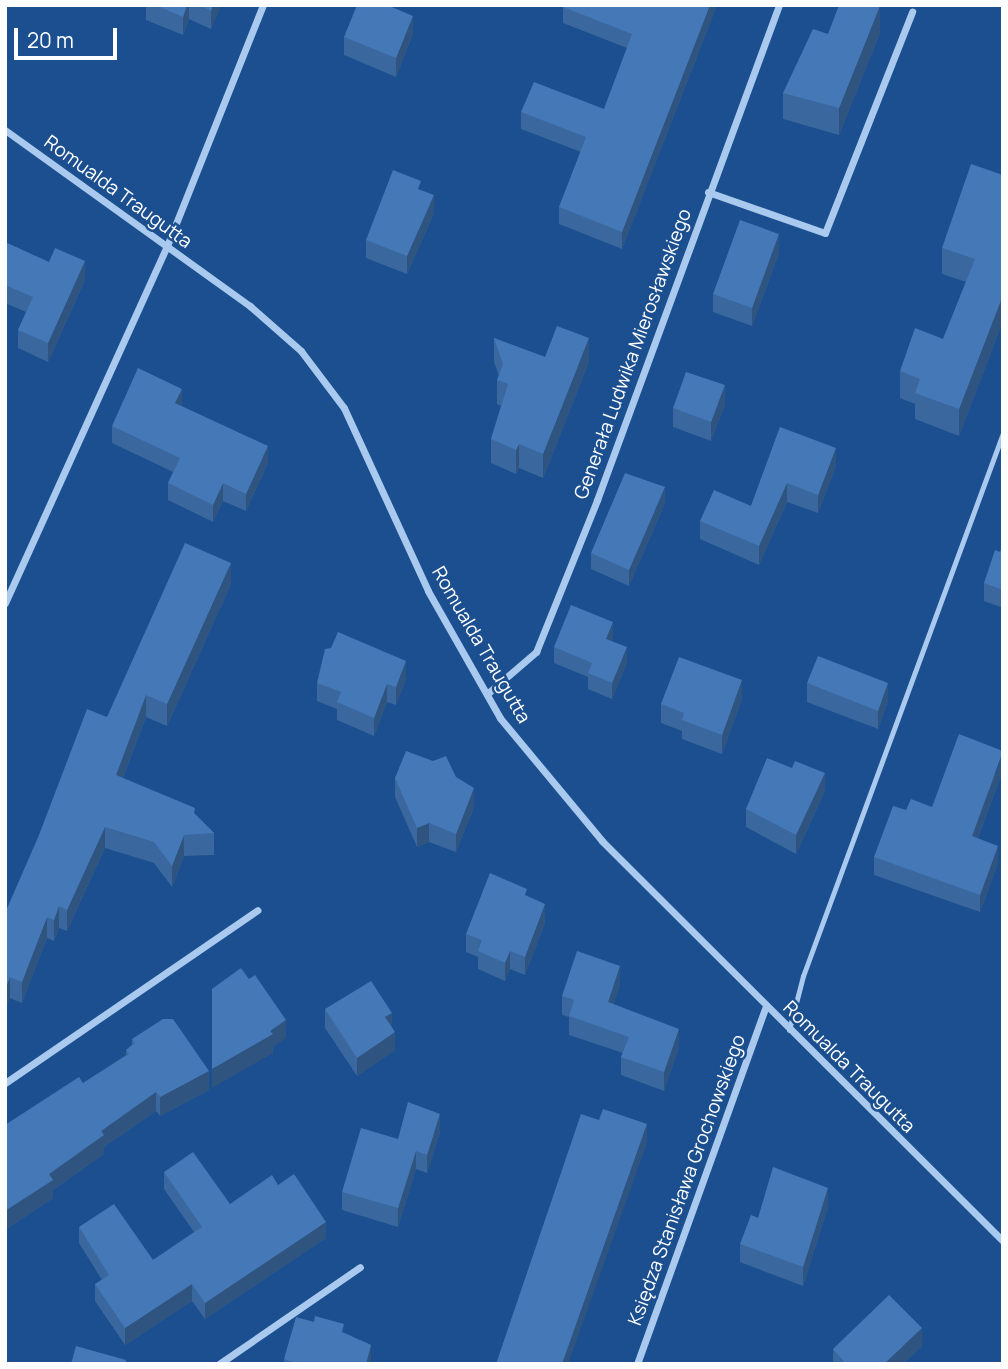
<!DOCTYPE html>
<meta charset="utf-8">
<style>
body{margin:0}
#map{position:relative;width:1008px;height:1369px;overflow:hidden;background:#1b4f8f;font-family:Manrope,sans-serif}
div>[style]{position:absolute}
.service>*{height:5px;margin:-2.5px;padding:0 2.5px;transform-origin:2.5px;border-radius:2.5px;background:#a9c9ee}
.minor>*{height:7px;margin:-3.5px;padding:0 3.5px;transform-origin:3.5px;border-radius:3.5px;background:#a9c9ee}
.wall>*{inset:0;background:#3a679d}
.shaded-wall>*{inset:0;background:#305480}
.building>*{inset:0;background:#4478b7}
span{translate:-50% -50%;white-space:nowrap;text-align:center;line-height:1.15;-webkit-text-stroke:5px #1b4f8f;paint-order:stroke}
.street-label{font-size:19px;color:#fff}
.frame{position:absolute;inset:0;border:7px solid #fff;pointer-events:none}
.scale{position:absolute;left:14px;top:28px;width:103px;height:32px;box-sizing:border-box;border:4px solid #fff;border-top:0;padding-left:9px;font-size:21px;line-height:24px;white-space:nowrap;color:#fff;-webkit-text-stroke:5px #1b4f8f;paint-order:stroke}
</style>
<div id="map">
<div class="service">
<i style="left:789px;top:1030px;width:56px;rotate:-75.5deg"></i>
<i style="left:803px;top:976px;width:579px;rotate:-69.78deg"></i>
</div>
<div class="minor">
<i style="left:5px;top:130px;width:302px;rotate:35.7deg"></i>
<i style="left:250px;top:306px;width:68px;rotate:41.4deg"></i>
<i style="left:301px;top:351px;width:71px;rotate:53deg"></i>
<i style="left:344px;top:408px;width:201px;rotate:65.3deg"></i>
<i style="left:428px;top:591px;width:146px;rotate:60.4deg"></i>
<i style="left:500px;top:718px;width:160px;rotate:50.3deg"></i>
<i style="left:602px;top:841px;width:566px;rotate:44.93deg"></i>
<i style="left:708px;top:192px;width:124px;rotate:19.3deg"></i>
<i style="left:825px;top:233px;width:238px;rotate:-68.5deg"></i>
<i style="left:5px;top:603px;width:392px;rotate:-65.6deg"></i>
<i style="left:167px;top:246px;width:259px;rotate:-68.3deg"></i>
<i style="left:487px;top:694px;width:65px;rotate:-40.6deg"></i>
<i style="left:536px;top:652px;width:164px;rotate:-68.1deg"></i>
<i style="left:597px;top:500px;width:527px;rotate:-69.81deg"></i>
<i style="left:5px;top:1083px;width:306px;rotate:-34.4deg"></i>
<i style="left:219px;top:1364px;width:171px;rotate:-34.5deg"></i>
<i style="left:637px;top:1364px;width:378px;rotate:-70.2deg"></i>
</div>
<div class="wall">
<i style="clip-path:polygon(146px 5px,221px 5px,211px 29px,189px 19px,183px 35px,146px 20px)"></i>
<i style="clip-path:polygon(717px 5px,622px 249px,559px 224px,559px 207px,581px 152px,521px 129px,521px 112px,604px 109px,627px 48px,563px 23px,563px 7px)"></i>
<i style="clip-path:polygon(880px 33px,839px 135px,783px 119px,783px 93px,828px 34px)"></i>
<i style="clip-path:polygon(413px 34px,396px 77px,344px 55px,344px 37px)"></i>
<i style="clip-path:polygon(1003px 175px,1003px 321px,959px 436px,915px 419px,915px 404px,900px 398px,900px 371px,943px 339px,966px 282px,942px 274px,942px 248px)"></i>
<i style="clip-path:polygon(421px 190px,434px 213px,407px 274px,366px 258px,366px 240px)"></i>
<i style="clip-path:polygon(5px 242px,85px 280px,48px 362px,18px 348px,18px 330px,26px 312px,5px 303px)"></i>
<i style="clip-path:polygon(779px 253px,752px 326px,713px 312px,713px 294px)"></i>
<i style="clip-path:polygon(494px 338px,545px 357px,589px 362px,543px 478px,519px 468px,516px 474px,491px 463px,491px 439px,501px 406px,497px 404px,497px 380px,499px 376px,494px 362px)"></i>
<i style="clip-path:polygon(725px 404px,711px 441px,673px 427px,673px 408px)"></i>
<i style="clip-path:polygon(181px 406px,268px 463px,246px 511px,223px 501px,213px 522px,168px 500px,168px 483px,173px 472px,112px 443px,112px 426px)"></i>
<i style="clip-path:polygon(780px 427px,836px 466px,818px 513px,787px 502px,759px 565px,700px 539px,700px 521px,751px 506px)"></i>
<i style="clip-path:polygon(665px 503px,629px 586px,591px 569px,591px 553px)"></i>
<i style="clip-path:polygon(1003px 543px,1003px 608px,984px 601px,984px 583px,1000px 552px)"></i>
<i style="clip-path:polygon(231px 584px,167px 726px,146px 717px,123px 778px,195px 814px,214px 833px,214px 855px,184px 856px,172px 887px,154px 863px,105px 848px,67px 931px,59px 928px,54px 941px,47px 938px,22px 1003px,10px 998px,5px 913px,107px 717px)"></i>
<i style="clip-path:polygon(613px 638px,612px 641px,627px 663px,612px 699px,588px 689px,588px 677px,554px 663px,554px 647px)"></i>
<i style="clip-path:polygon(406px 679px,396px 705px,387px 702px,374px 736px,337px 720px,337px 709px,317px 701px,317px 683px)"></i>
<i style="clip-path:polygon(807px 683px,888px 701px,878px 729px,807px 702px)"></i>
<i style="clip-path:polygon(742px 699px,722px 754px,682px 739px,682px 731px,661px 723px,661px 704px)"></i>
<i style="clip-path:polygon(792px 768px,825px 791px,796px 854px,746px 827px,746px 809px)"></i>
<i style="clip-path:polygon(1003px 770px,978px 838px,998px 863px,980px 912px,874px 875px,874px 857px,906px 810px,932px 807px)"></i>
<i style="clip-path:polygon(456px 777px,474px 807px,456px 852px,429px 842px,417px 847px,395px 797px,395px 778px)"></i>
<i style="clip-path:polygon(527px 896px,545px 923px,525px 975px,510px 969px,505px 981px,478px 969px,478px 957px,466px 952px,466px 934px)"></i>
<i style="clip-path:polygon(620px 985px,613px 1004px,679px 1047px,664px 1091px,621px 1075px,621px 1057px,623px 1053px,569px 1035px,569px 1017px,562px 1015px,562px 996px)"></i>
<i style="clip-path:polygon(325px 1009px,392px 1027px,395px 1050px,357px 1076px,325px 1028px)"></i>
<i style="clip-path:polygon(132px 1039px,209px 1090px,160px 1116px,156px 1111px,104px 1147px,104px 1154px,53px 1190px,53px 1198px,5px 1230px,5px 1125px,83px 1083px,126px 1055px,126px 1050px,132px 1045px)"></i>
<i style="clip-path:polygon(440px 1132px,427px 1173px,416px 1169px,398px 1227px,342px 1210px,342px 1192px,398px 1139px)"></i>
<i style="clip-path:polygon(164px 1172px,230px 1204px,278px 1185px,326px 1238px,205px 1319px,192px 1301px,125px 1345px,95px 1301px,95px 1284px,102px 1280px,79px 1243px,79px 1227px,153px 1260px,194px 1232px,164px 1189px)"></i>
<i style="clip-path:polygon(828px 1207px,803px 1286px,740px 1262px,740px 1244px,758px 1218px)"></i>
<i style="clip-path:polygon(344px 1333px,371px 1345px,371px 1364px,284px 1364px,284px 1359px)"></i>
<i style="clip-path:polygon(922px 1346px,903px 1364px,833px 1364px,833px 1349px)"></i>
</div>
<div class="shaded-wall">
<i style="clip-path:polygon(187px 5px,189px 5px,189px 19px,183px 35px,183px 17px)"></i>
<i style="clip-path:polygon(213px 5px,221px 5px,211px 29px,211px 11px)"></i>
<i style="clip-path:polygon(710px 5px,717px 5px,622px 249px,622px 232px)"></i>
<i style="clip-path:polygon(880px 6px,880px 33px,839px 135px,839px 108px)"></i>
<i style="clip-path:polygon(413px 16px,413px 34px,396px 77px,396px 58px)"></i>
<i style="clip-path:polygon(434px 195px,434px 213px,407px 274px,407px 256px)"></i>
<i style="clip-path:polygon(779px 234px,779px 253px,752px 326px,752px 308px)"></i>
<i style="clip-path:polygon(85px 261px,85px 280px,48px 362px,48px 343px)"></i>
<i style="clip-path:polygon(1003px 295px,1003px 321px,959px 436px,959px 409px)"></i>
<i style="clip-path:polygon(589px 338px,589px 362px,543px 478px,543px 454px)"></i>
<i style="clip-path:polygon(725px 385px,725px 404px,711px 441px,711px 422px)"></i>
<i style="clip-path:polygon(182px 389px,182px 406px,175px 403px)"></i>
<i style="clip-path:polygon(519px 444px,519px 468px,516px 474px,516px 450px)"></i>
<i style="clip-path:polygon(268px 446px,268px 463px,246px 511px,246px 494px)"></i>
<i style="clip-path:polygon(836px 448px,836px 466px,818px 513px,818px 495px)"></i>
<i style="clip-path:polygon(223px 483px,223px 501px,213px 522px,213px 505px)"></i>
<i style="clip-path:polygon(787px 483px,787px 502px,759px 565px,759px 546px)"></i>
<i style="clip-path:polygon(665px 487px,665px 503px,629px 586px,629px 570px)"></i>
<i style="clip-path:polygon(231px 563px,231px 584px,167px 726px,167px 704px)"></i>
<i style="clip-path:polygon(613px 622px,613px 638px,606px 655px,606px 639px)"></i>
<i style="clip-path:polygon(627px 647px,627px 663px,612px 699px,612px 683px)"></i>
<i style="clip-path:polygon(406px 661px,406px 679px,396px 705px,396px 687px)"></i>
<i style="clip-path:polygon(742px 680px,742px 699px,722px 754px,722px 735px)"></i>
<i style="clip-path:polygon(888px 683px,888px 701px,878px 729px,878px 711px)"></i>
<i style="clip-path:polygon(387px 684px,387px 702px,374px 736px,374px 718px)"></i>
<i style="clip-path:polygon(146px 695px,146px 717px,116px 796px,116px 775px)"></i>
<i style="clip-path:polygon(1003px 753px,1003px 770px,972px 853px,972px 836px)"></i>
<i style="clip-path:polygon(825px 773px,825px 791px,796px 854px,796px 835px)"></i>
<i style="clip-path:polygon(474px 788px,474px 807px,456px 852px,456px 834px)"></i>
<i style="clip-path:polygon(429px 823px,429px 842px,417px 847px,417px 828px)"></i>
<i style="clip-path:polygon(105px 827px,105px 848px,67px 931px,67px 910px)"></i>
<i style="clip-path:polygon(184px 835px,184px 856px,172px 887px,172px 866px)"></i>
<i style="clip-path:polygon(998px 846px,998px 863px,980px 912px,980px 895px)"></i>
<i style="clip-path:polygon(545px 904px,545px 923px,525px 975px,525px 957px)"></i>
<i style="clip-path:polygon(59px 906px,59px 928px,54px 941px,54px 920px)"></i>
<i style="clip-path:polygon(47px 917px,47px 938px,22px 1003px,22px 982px)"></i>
<i style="clip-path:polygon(510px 951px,510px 969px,505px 981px,505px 963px)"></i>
<i style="clip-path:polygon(620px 966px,620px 985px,608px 1021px,608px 1002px)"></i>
<i style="clip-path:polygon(10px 977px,10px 998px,5px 1012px,5px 990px)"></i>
<i style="clip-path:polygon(392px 1013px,392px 1031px,385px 1017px)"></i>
<i style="clip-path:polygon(286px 1020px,286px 1038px,273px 1047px,273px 1053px,212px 1088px,212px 1069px)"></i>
<i style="clip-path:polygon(679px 1029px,679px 1047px,664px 1091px,664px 1072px)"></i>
<i style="clip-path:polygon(395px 1032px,395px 1050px,357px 1076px,357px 1058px)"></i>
<i style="clip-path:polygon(209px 1071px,209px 1090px,160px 1116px,160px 1097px)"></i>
<i style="clip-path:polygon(156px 1092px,156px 1111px,104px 1147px,104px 1154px,53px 1190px,53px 1198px,5px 1230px,5px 1211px,101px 1131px)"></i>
<i style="clip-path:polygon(440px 1114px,440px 1132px,427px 1173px,427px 1155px)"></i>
<i style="clip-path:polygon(647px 1124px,647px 1143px,568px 1364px,562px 1364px)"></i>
<i style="clip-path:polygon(416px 1151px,416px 1169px,398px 1227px,398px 1208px)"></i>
<i style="clip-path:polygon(828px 1188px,828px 1207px,803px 1286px,803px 1267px)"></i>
<i style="clip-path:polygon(326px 1222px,326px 1238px,205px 1319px,205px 1303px)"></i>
<i style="clip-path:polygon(192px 1284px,192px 1301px,125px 1345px,125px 1328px)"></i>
<i style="clip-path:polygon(922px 1328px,922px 1346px,903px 1364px,884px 1364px)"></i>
<i style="clip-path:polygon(371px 1345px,371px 1364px,366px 1364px)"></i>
</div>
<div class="building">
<i style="clip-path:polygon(155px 5px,187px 5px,183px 17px)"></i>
<i style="clip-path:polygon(199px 5px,213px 5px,211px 11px)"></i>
<i style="clip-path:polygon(357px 5px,387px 5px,413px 16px,396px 58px,344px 37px)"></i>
<i style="clip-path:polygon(563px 5px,710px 5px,622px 232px,559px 207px,586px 137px,521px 112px,534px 82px,604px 109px,632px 34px,563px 7px)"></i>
<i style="clip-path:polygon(839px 5px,877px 5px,880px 6px,839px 108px,783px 93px,813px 29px,828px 34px)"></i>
<i style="clip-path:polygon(971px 164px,1003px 175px,1003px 295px,959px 409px,915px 393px,920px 379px,900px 371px,915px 328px,943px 339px,975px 259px,942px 248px)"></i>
<i style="clip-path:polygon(393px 170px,421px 181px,418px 189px,434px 195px,407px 256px,366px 240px)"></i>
<i style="clip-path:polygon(740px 220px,779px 234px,752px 308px,713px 294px)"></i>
<i style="clip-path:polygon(5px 242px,49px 262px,55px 248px,85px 261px,48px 343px,18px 330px,33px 297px,5px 285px)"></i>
<i style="clip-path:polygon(557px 326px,589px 338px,543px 454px,519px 444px,516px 450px,491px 439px,508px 384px,497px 380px,503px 364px,494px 338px,545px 357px)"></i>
<i style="clip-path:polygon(138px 368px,182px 389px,175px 403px,268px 446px,246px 494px,223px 483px,213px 505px,168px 483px,180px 458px,112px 426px)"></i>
<i style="clip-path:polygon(686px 372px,725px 385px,711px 422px,673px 408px)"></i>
<i style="clip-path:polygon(780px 427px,836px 448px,818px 495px,787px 483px,759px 546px,700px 521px,714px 490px,751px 506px)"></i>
<i style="clip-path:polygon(625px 473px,665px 487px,629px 570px,591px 553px)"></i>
<i style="clip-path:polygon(185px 543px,231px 563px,167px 704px,146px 695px,116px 775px,195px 808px,194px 813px,214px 833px,184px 835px,172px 866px,154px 842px,105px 827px,67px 910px,59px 906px,54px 920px,47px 917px,22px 982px,10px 977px,5px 990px,5px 913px,39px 835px,87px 709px,107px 717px)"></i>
<i style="clip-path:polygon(1003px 543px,1003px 590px,984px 583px,995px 550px,1000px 552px)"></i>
<i style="clip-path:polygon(571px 605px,613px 622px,606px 639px,627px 647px,612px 683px,588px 673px,592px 663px,554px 647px)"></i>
<i style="clip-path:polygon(338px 632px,406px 661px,396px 687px,387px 684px,374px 718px,337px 702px,341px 692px,317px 683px,325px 649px,331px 648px)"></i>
<i style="clip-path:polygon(818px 656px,888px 683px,878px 711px,807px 683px)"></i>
<i style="clip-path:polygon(679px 657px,742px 680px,722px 735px,682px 720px,684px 713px,661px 704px)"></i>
<i style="clip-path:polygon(959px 734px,1003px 751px,972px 836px,998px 846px,980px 895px,874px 857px,893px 806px,906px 810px,911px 799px,932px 807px)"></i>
<i style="clip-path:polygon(406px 751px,433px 761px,446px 756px,456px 777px,474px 788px,456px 834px,429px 823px,417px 828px,395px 778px)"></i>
<i style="clip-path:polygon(767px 758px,792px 768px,795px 761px,825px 773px,796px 835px,746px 809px)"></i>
<i style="clip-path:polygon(490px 873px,527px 889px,525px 895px,545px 904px,525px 957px,510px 951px,505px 963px,478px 951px,482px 940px,466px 934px)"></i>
<i style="clip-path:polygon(577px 951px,620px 966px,608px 1002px,679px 1029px,664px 1072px,621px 1057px,629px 1037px,569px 1016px,574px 1000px,562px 996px)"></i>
<i style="clip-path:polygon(241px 968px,249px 979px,255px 975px,286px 1020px,270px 1031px,273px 1034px,212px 1069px,212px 989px)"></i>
<i style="clip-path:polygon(371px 981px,392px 1013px,385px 1017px,395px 1032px,357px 1058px,325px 1009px)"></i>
<i style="clip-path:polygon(163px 1019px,173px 1019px,209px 1071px,160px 1097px,156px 1092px,101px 1131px,104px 1135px,49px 1174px,53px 1180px,5px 1211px,5px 1125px,79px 1077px,83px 1083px,129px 1054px,126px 1050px,135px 1043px,132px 1039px)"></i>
<i style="clip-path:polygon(408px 1102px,440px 1114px,427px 1155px,416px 1151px,398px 1208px,342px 1192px,361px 1128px,398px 1139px)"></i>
<i style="clip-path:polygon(603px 1109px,647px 1124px,562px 1364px,496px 1364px,581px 1114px,599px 1120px)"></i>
<i style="clip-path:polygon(193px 1152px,230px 1204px,272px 1175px,278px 1185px,294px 1174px,326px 1222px,205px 1303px,192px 1284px,125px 1328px,95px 1284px,109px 1275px,79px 1227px,114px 1204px,153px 1260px,202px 1227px,164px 1172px)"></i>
<i style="clip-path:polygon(773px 1167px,828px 1188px,803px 1267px,740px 1244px,751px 1215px,758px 1218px)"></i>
<i style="clip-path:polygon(889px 1295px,922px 1328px,884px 1364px,846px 1364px,833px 1349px)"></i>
<i style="clip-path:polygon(315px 1316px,344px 1324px,342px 1332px,371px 1345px,366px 1364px,300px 1364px,284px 1359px,296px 1317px,314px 1322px)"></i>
<i style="clip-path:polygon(76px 1346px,126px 1360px,125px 1364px,71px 1364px)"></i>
</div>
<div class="street-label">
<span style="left:118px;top:192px;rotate:36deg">Romualda Traugutta</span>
<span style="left:633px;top:354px;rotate:-70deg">Generała Ludwika Mierosławskiego</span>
<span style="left:481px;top:645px;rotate:60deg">Romualda Traugutta</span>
<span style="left:849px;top:1067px;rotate:45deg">Romualda Traugutta</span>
<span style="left:687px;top:1180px;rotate:-70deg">Księdza Stanisława Grochowskiego</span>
</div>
<div class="frame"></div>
<div class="scale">20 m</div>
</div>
